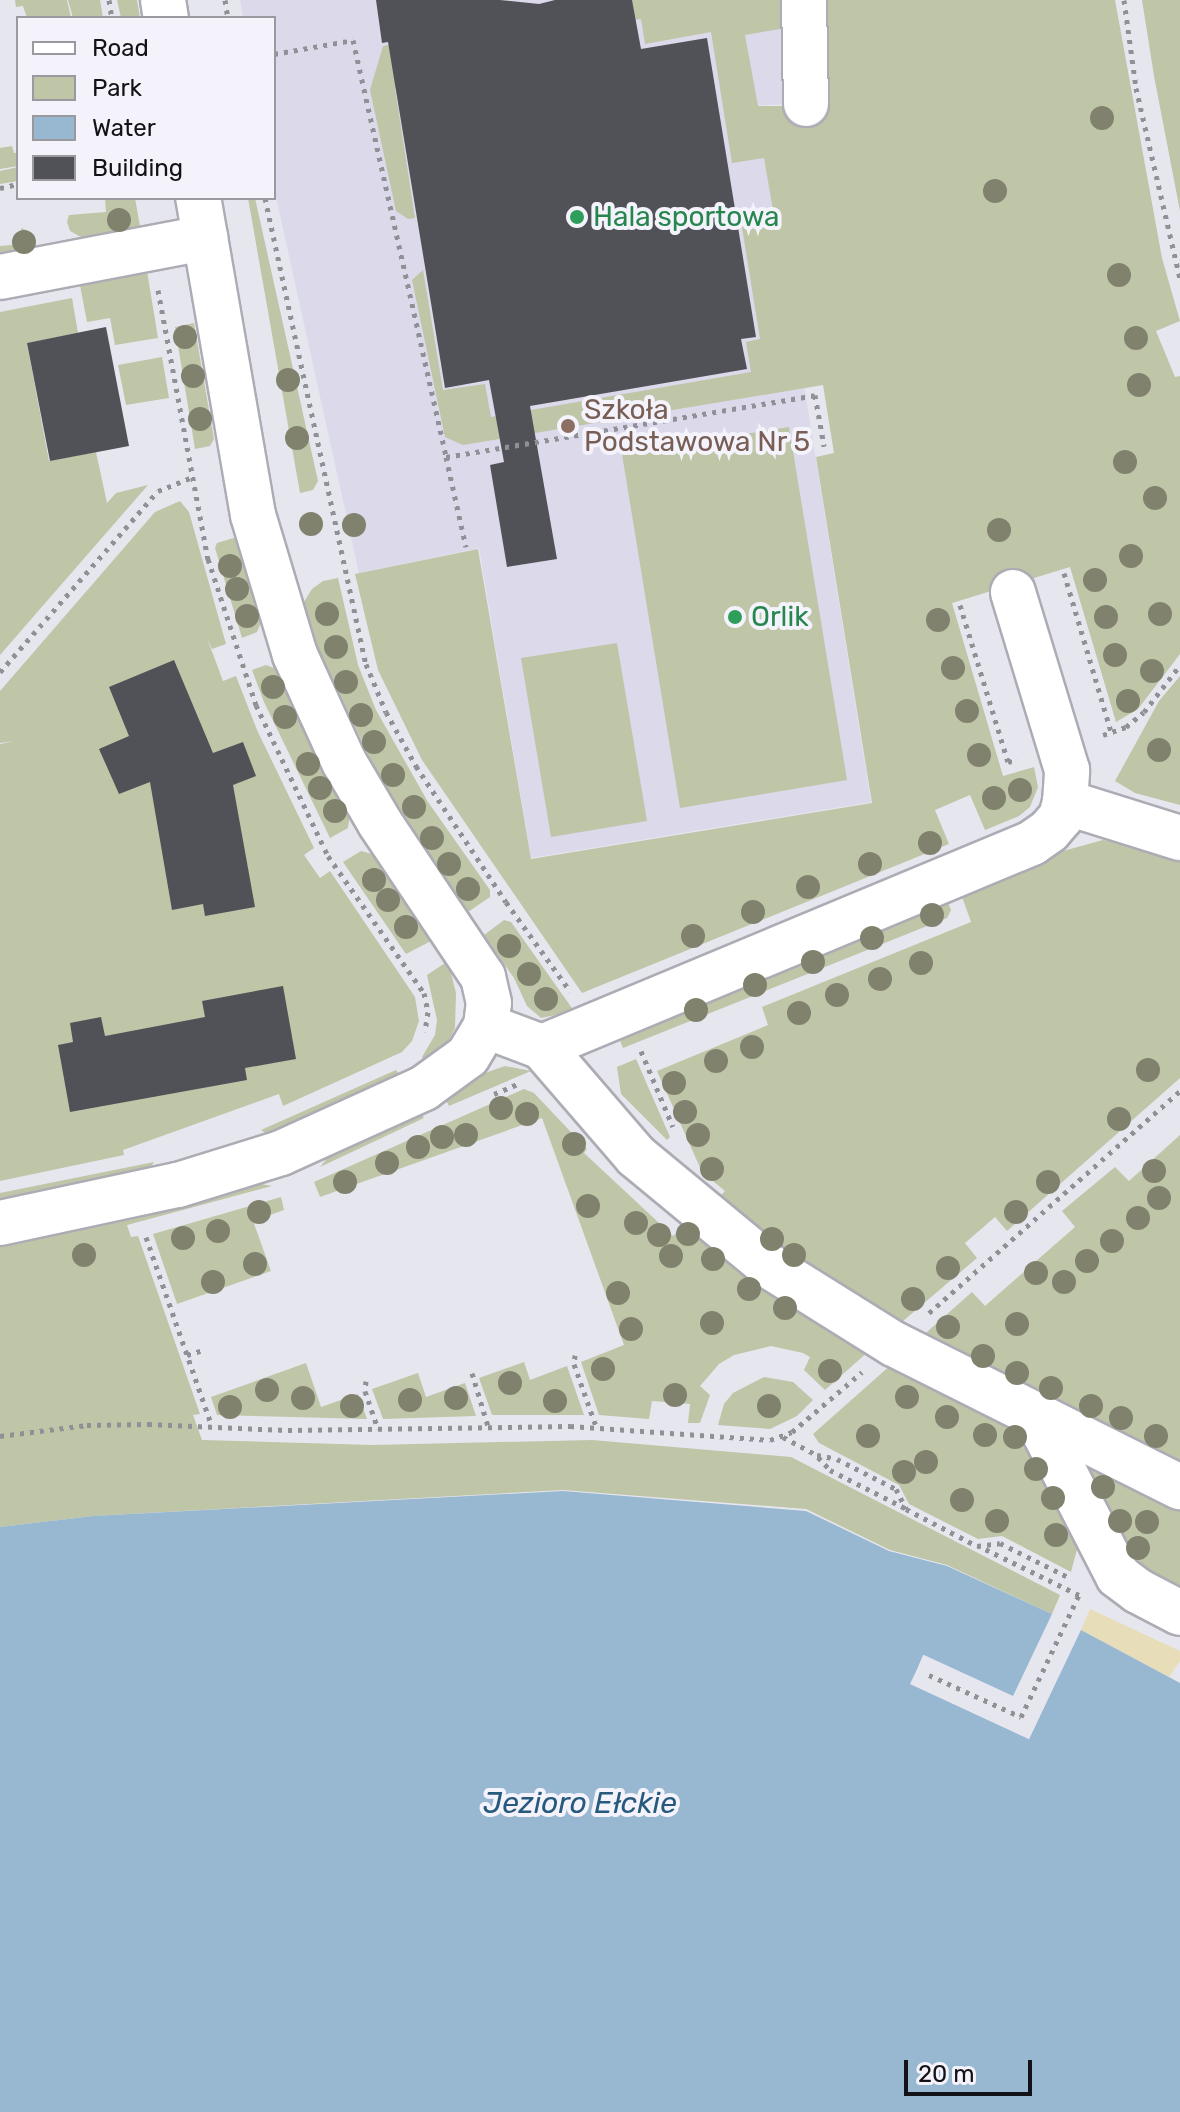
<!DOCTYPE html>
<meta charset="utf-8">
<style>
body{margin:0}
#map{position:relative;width:1180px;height:2112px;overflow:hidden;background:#e6e6ef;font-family:Rubik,sans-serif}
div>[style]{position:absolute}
.built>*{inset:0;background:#dbd9ea}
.green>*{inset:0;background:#bfc5a7}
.sand>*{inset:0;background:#e7ddb8}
.water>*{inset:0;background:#98b7d1}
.pier>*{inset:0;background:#e6e6ef}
.building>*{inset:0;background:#515158}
.path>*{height:5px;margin-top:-2.5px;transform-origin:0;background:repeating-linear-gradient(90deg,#909097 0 4px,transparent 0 10px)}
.roads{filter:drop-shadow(2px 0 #adacb5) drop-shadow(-2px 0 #adacb5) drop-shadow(0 2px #adacb5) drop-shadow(0 -2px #adacb5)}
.minor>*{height:44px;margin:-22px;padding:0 22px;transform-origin:22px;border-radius:22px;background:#fff}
.trees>*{width:24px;height:24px;margin:-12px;border-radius:50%;background:#80826e}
.dots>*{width:22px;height:22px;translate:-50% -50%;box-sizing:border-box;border:4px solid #f4f3fc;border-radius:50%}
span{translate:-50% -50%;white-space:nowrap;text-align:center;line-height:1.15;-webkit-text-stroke:8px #f4f3fc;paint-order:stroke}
.leisure-label{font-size:28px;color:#27864d}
.left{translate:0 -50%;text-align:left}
.education-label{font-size:28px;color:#785e54}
.water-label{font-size:30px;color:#27597d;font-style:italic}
.legend{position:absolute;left:16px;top:16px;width:260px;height:184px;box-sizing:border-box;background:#f4f3fc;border:2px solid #9a99a0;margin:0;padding:10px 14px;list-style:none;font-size:24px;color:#131216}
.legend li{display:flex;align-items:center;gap:16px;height:40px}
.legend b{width:40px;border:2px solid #9a99a0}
.scale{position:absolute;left:904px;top:2060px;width:128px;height:36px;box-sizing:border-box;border:4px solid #131216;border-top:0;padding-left:10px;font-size:24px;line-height:28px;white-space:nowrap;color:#131216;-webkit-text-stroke:6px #f4f3fc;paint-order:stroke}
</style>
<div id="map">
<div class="built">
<i style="clip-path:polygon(240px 0,824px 0,806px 104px,759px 105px,871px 802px,531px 858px,479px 548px,359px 573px,274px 188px,274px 18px,243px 18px)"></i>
</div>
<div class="green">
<i style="clip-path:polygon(15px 0,67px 0,71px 18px,27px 18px,23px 6px,16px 7px)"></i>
<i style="clip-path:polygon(68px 0,100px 0,103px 18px,73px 18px)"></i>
<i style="clip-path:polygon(117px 0,137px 0,140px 18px,121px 18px)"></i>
<i style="clip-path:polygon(632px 0,782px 0,786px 28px,745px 35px,758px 106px,827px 106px,826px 0,1115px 0,1162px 258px,1180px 321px,1156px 331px,1175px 377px,1180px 376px,1180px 654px,1138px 709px,1116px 722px,1070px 567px,952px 603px,1003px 776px,1034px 767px,1038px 787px,1030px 807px,1019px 816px,985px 830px,970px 795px,935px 810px,949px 844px,582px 993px,422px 760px,378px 670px,355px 574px,478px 549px,531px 859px,872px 803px,816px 457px,834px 453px,823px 385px,463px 445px,445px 437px,412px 280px,423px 270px,443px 390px,485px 384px,491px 417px,751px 372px,746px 342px,760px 339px,740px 215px,773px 210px,764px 158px,732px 163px,711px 32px,645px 44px,641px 19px,622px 21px)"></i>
<i style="clip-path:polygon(1142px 0,1180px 0,1180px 211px,1154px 76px)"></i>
<i style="clip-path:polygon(439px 37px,481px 74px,395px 88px,415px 218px,408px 219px,396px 211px,370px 90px,383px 46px)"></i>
<i style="clip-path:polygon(12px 146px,14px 153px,18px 153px,18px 166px,0 169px,0 148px)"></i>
<i style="clip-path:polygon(18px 167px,18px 181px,0 184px,0 171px)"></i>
<i style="clip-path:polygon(105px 198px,135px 198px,141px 232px,92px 243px,70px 231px,67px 222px,69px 215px,106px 212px)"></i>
<i style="clip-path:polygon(248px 198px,255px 198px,318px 481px,313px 490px,300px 493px)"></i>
<i style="clip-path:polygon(22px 228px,31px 233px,28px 244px,24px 250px,0 260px,0 246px,12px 245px)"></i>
<i style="clip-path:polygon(147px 271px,158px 338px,115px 345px,110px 318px,87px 322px,79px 280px)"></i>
<i style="clip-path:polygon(72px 298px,78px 333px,27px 343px,49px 461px,96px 452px,107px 503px,116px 493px,148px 485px,0 655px,0 312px)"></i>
<i style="clip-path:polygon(194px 323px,214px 439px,210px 446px,195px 449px,175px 327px)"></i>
<i style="clip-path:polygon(162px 357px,169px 398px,126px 405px,118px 365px)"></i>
<i style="clip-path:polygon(789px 427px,847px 780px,680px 808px,622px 454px)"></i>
<i style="clip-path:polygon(180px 501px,189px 512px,226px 644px,212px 649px,207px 638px,223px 681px,236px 676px,257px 730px,314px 848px,304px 855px,320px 878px,330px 871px,415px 997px,419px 1021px,412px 1041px,402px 1052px,283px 1106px,279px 1094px,123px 1150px,124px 1155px,0 1181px,0 744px,15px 741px,0 743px,0 691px,155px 512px)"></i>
<i style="clip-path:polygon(237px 537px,262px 620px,257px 632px,242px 638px,215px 548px,217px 543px)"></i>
<i style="clip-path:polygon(338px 578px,358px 665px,376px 710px,428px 802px,490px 890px,490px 897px,468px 912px,379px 777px,314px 640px,302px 605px,312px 589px,323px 581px)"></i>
<i style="clip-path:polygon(617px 643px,647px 821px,551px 837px,521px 658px)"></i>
<i style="clip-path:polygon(266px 665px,279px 670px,299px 719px,350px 814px,348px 828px,330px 838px,264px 702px,252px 670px)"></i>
<i style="clip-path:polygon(1180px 676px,1180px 805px,1135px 793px,1115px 781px,1159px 701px)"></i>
<i style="clip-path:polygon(1103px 840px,1180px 855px,1180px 1078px,1007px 1231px,995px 1217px,965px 1243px,977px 1258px,896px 1327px,842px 1293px,715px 1201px,725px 1191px,702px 1172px,657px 1071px,768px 1025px,762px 1007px,971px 922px,960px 891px,1045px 856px)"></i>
<i style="clip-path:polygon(361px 851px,376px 855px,435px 939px,406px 954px,343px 862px)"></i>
<i style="clip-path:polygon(946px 898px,951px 910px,947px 918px,623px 1048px,618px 1035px)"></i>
<i style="clip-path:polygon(504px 920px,511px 922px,574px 1011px,541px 1018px,527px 1006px,514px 978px,484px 935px)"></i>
<i style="clip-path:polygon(448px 961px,456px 993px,455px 1028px,447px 1044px,425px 1064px,422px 1057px,435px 1035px,437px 1020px,427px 975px)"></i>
<i style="clip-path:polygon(636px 1059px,670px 1137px,667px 1140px,621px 1094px,617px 1067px)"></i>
<i style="clip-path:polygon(505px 1066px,531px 1071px,449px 1106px,445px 1098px,485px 1073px)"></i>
<i style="clip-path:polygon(396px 1070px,401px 1077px,270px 1136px,261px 1130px)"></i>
<i style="clip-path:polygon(524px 1089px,534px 1093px,587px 1149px,584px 1153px,673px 1236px,687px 1222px,870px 1350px,825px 1390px,804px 1370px,810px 1357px,803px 1353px,771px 1346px,734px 1355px,719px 1364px,700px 1386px,710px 1395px,700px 1423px,688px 1423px,690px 1404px,652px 1401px,649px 1419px,599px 1415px,581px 1362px,624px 1345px,542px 1118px,320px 1197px,314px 1182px)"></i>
<i style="clip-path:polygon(420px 1111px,424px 1118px,320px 1167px,330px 1155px)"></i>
<i style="clip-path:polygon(1180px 1135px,1180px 1467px,919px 1339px,972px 1292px,985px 1306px,1075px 1227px,1062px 1211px,1115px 1167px,1129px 1181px)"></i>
<i style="clip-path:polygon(154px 1162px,147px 1173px,0 1203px,0 1193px)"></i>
<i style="clip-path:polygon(261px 1184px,272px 1186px,127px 1225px,131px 1237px,138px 1236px,200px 1414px,193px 1415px,202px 1440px,372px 1445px,592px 1440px,791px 1457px,1060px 1595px,1052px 1614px,947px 1565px,890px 1550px,806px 1509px,563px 1490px,93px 1516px,0 1527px,0 1243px)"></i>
<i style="clip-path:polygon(281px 1197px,284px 1210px,253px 1221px,271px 1271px,177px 1304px,153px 1234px)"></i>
<i style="clip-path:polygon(524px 1362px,530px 1380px,567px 1366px,584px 1415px,492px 1415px,479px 1378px)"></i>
<i style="clip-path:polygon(306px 1363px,321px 1407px,358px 1394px,367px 1419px,217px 1415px,211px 1397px)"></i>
<i style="clip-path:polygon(892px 1364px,1021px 1429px,1080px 1538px,1071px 1572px,1002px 1536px,978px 1539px,909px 1504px,899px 1485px,819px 1443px,813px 1434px)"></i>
<i style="clip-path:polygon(418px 1373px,426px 1397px,465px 1383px,476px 1416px,383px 1419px,372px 1389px)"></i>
<i style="clip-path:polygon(764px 1377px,793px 1382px,813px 1400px,797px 1416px,770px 1429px,718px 1425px,724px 1404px,733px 1393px)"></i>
<i style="clip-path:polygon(1066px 1448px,1180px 1503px,1180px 1592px,1135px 1564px)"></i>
</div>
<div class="sand">
<i style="clip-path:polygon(1090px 1609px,1180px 1651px,1180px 1661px,1169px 1677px,1081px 1630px)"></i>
</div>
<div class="water">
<i style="clip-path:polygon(563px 1491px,806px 1511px,889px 1551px,947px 1566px,1052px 1614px,1013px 1696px,924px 1655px,910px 1684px,1029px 1739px,1081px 1630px,1180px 1683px,1180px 2112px,0 2112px,0 1527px,93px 1516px)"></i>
</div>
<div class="pier">
<i style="clip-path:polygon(1054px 1611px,1055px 1616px,1015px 1700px,925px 1661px,915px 1682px,1027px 1734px,1077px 1628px,1082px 1626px,1029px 1739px,911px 1684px,923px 1655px,1014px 1697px)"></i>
</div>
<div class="building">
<i style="clip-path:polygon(376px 0,500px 0,539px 4px,555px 0,632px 0,641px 49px,707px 38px,756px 337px,741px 339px,747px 369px,530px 406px,557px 559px,507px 567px,490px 465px,504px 462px,489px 380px,445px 388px,388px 42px,382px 43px)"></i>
<i style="clip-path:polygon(106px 327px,129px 446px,50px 461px,27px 343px)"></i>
<i style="clip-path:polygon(174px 660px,213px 753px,243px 742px,256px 776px,233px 785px,255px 907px,205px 916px,203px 904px,172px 910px,150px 782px,119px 794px,99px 749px,129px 736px,109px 687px)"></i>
<i style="clip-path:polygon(283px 986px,296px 1059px,245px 1068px,247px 1080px,70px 1112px,58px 1045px,73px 1042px,70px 1023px,101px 1017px,105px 1036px,205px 1017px,202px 1001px)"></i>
</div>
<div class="path">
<i style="left:109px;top:0;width:18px;rotate:81deg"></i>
<i style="left:225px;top:0;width:18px;rotate:81deg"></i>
<i style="left:1124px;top:0;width:89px;rotate:82.2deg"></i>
<i style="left:1136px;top:88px;width:196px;rotate:77deg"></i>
<i style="left:274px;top:54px;width:80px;rotate:-10deg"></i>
<i style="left:353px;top:40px;width:427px;rotate:77.4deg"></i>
<i style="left:446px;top:457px;width:374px;rotate:-9.5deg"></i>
<i style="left:815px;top:395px;width:52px;rotate:80deg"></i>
<i style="left:0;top:188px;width:18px;rotate:-13deg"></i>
<i style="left:265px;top:198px;width:477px;rotate:77.8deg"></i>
<i style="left:366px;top:664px;width:52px;rotate:67.4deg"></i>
<i style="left:386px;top:712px;width:62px;rotate:60.9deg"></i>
<i style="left:416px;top:766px;width:163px;rotate:56.5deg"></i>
<i style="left:506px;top:902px;width:110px;rotate:54.3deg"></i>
<i style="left:158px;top:290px;width:274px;rotate:79.5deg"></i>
<i style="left:208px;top:559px;width:154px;rotate:71.8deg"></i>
<i style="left:256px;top:705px;width:167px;rotate:64.5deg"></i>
<i style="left:328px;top:856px;width:167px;rotate:55deg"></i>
<i style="left:424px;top:993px;width:19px;rotate:78deg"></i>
<i style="left:428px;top:1012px;width:20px;rotate:99deg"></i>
<i style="left:446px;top:457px;width:92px;rotate:77.5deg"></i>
<i style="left:1064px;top:573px;width:166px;rotate:73.5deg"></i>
<i style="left:960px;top:605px;width:164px;rotate:73deg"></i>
<i style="left:1008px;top:762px;width:10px;rotate:-17deg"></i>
<i style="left:0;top:672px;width:240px;rotate:-48.9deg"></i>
<i style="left:158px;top:491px;width:35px;rotate:-22deg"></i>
<i style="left:1103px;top:735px;width:24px;rotate:-19deg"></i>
<i style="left:1126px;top:727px;width:23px;rotate:-40deg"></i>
<i style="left:1144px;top:712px;width:59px;rotate:-52.5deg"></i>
<i style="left:641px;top:1051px;width:82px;rotate:67.2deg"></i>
<i style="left:494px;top:1094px;width:26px;rotate:-23deg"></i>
<i style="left:146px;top:1237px;width:200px;rotate:70.8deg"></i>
<i style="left:929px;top:1313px;width:335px;rotate:-41.5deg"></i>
<i style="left:187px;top:1355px;width:14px;rotate:-17deg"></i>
<i style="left:575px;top:1355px;width:9px;rotate:96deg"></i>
<i style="left:574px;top:1364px;width:66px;rotate:70.5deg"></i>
<i style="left:472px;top:1373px;width:55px;rotate:73.2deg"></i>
<i style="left:366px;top:1381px;width:10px;rotate:96deg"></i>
<i style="left:365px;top:1391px;width:40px;rotate:71.1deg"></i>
<i style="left:0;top:1436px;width:88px;rotate:-7.2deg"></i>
<i style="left:87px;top:1425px;width:61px;rotate:-0.9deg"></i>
<i style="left:148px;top:1424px;width:140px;rotate:2.5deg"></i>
<i style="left:288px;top:1430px;width:282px;rotate:-0.8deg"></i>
<i style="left:570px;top:1426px;width:200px;rotate:4deg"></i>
<i style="left:770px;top:1440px;width:23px;rotate:-20deg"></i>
<i style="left:792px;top:1432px;width:92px;rotate:-40.6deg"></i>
<i style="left:783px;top:1437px;width:38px;rotate:28deg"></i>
<i style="left:817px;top:1455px;width:20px;rotate:11deg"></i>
<i style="left:837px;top:1459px;width:66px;rotate:27deg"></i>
<i style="left:896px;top:1489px;width:22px;rotate:63deg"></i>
<i style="left:906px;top:1509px;width:80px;rotate:27.5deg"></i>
<i style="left:977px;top:1546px;width:23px;rotate:-7deg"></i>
<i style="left:1000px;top:1543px;width:76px;rotate:26.6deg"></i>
<i style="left:818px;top:1457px;width:18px;rotate:47deg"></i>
<i style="left:830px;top:1470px;width:84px;rotate:26.9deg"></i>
<i style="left:929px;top:1675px;width:101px;rotate:24.5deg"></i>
<i style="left:1021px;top:1717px;width:135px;rotate:-64.6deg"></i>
<i style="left:1079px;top:1595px;width:111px;rotate:-153.9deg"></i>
</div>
<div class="roads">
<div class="minor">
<i style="left:163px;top:0;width:18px;rotate:81deg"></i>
<i style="left:804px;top:0;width:104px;rotate:88.9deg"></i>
<i style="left:0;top:277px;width:209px;rotate:-10.8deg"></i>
<i style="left:1065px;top:802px;width:121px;rotate:17.4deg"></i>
<i style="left:486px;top:1026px;width:60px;rotate:20.6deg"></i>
<i style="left:542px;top:1047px;width:144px;rotate:49.2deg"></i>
<i style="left:636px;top:1156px;width:173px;rotate:39.6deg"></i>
<i style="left:769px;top:1266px;width:147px;rotate:32deg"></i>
<i style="left:894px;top:1344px;width:320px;rotate:26.6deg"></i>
<i style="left:542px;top:1047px;width:531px;rotate:-22.6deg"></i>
<i style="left:1032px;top:843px;width:21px;rotate:-35deg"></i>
<i style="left:1049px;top:831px;width:18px;rotate:-49deg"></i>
<i style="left:1061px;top:817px;width:16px;rotate:-75deg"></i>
<i style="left:1065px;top:802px;width:32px;rotate:-86deg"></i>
<i style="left:1067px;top:770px;width:186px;rotate:-106.9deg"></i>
<i style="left:0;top:1223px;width:182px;rotate:-12.1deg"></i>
<i style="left:178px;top:1185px;width:108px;rotate:-17.3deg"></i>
<i style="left:281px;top:1153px;width:157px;rotate:-24.4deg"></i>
<i style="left:424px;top:1088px;width:54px;rotate:-36deg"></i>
<i style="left:468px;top:1056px;width:35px;rotate:-59deg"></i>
<i style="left:486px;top:1026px;width:23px;rotate:-83deg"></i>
<i style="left:489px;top:1003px;width:27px;rotate:-103deg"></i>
<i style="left:483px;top:977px;width:185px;rotate:-123.8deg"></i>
<i style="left:380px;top:823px;width:71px;rotate:-120.5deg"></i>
<i style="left:344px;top:762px;width:118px;rotate:-114.6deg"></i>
<i style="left:295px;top:655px;width:146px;rotate:-106.7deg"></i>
<i style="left:253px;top:515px;width:322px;rotate:-99.8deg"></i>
<i style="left:1036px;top:1417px;width:179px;rotate:62.7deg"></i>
<i style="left:1118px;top:1576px;width:25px;rotate:37deg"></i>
<i style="left:1138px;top:1591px;width:47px;rotate:27.6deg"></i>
</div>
</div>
<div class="trees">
<i style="left:1102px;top:118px"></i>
<i style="left:995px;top:191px"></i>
<i style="left:119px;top:220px"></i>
<i style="left:24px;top:242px"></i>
<i style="left:1119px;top:275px"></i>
<i style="left:185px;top:337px"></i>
<i style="left:1136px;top:338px"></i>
<i style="left:193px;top:376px"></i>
<i style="left:288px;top:380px"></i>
<i style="left:1139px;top:385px"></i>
<i style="left:200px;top:419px"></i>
<i style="left:297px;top:438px"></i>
<i style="left:1125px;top:462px"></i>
<i style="left:1155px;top:498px"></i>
<i style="left:311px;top:524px"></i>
<i style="left:354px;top:525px"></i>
<i style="left:999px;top:530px"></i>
<i style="left:1131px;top:556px"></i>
<i style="left:230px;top:566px"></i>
<i style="left:1095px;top:580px"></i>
<i style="left:237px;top:589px"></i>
<i style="left:327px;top:614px"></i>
<i style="left:1160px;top:614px"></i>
<i style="left:247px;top:616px"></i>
<i style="left:1106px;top:617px"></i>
<i style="left:938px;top:620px"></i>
<i style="left:336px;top:647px"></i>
<i style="left:1115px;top:655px"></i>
<i style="left:953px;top:668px"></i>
<i style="left:1152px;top:671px"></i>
<i style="left:346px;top:682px"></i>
<i style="left:273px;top:687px"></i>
<i style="left:1128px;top:701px"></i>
<i style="left:967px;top:711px"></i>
<i style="left:361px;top:715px"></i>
<i style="left:285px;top:717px"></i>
<i style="left:374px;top:742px"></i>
<i style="left:1159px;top:750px"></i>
<i style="left:979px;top:755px"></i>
<i style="left:308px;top:764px"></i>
<i style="left:393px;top:775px"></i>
<i style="left:320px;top:788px"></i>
<i style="left:1020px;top:790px"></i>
<i style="left:994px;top:798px"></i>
<i style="left:414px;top:807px"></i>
<i style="left:335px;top:811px"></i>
<i style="left:432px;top:838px"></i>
<i style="left:930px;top:843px"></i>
<i style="left:449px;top:864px"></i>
<i style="left:870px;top:864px"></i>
<i style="left:374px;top:880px"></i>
<i style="left:808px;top:887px"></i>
<i style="left:468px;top:889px"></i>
<i style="left:388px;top:900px"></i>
<i style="left:753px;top:912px"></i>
<i style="left:932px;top:915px"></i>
<i style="left:406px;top:927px"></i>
<i style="left:693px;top:936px"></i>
<i style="left:872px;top:938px"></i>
<i style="left:509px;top:946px"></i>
<i style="left:813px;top:962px"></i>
<i style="left:921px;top:963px"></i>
<i style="left:529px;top:974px"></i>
<i style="left:880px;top:979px"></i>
<i style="left:755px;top:985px"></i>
<i style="left:837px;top:995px"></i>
<i style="left:546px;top:999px"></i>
<i style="left:696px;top:1010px"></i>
<i style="left:799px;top:1013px"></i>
<i style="left:752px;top:1047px"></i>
<i style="left:716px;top:1061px"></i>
<i style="left:1148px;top:1070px"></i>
<i style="left:674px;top:1083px"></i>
<i style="left:501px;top:1108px"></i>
<i style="left:685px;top:1112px"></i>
<i style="left:527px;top:1114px"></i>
<i style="left:1119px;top:1119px"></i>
<i style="left:466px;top:1135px"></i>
<i style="left:698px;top:1135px"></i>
<i style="left:442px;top:1137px"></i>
<i style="left:574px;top:1144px"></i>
<i style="left:418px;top:1147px"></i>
<i style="left:387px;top:1163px"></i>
<i style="left:712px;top:1169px"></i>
<i style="left:1154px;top:1171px"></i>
<i style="left:345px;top:1182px"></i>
<i style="left:1048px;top:1182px"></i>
<i style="left:1159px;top:1198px"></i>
<i style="left:588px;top:1206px"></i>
<i style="left:259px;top:1212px"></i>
<i style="left:1016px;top:1212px"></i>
<i style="left:1138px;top:1218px"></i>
<i style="left:636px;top:1223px"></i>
<i style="left:218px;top:1231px"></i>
<i style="left:688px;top:1234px"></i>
<i style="left:659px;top:1235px"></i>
<i style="left:183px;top:1238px"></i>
<i style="left:772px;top:1239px"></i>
<i style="left:1112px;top:1241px"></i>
<i style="left:84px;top:1255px"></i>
<i style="left:794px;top:1255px"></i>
<i style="left:671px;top:1256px"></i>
<i style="left:713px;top:1259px"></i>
<i style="left:1087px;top:1261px"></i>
<i style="left:255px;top:1264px"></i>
<i style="left:948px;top:1268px"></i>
<i style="left:1036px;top:1273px"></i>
<i style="left:213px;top:1282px"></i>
<i style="left:1064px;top:1282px"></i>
<i style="left:749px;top:1289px"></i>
<i style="left:618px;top:1293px"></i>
<i style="left:913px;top:1299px"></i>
<i style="left:785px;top:1308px"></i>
<i style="left:712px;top:1323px"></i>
<i style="left:1017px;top:1324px"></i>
<i style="left:948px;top:1327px"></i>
<i style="left:631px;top:1329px"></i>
<i style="left:983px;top:1356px"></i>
<i style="left:603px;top:1369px"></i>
<i style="left:830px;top:1371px"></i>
<i style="left:1017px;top:1373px"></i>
<i style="left:510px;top:1383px"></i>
<i style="left:1051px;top:1388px"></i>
<i style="left:267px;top:1390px"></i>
<i style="left:675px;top:1395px"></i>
<i style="left:907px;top:1397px"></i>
<i style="left:303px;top:1398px"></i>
<i style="left:456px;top:1398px"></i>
<i style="left:410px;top:1400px"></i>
<i style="left:555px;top:1401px"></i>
<i style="left:352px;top:1406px"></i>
<i style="left:769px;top:1406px"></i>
<i style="left:1091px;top:1406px"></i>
<i style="left:230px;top:1407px"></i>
<i style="left:947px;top:1417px"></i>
<i style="left:1121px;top:1418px"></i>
<i style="left:985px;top:1435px"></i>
<i style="left:868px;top:1436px"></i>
<i style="left:1156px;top:1436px"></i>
<i style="left:1015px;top:1437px"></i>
<i style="left:926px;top:1462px"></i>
<i style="left:1036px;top:1469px"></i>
<i style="left:904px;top:1472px"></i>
<i style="left:1103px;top:1487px"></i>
<i style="left:1053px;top:1498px"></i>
<i style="left:962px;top:1500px"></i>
<i style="left:997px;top:1521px"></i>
<i style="left:1120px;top:1521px"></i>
<i style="left:1147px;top:1522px"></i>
<i style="left:1056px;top:1535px"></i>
<i style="left:1138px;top:1548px"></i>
</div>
<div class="dots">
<i style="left:577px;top:217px;background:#2e9e5b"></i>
<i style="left:568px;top:426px;background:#8d6e63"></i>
<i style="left:735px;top:617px;background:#2e9e5b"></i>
</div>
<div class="leisure-label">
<span class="left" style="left:593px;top:217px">Hala sportowa</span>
<span class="left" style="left:751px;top:617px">Orlik</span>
</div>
<div class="education-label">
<span class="left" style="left:584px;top:426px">Szkoła<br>Podstawowa Nr 5</span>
</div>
<div class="water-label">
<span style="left:580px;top:1803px">Jezioro Ełckie</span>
</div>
<ul class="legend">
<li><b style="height:10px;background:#fff"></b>Road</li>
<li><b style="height:22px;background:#bfc5a7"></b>Park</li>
<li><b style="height:22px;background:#98b7d1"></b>Water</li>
<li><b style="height:22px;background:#515158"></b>Building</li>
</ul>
<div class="scale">20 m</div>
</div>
